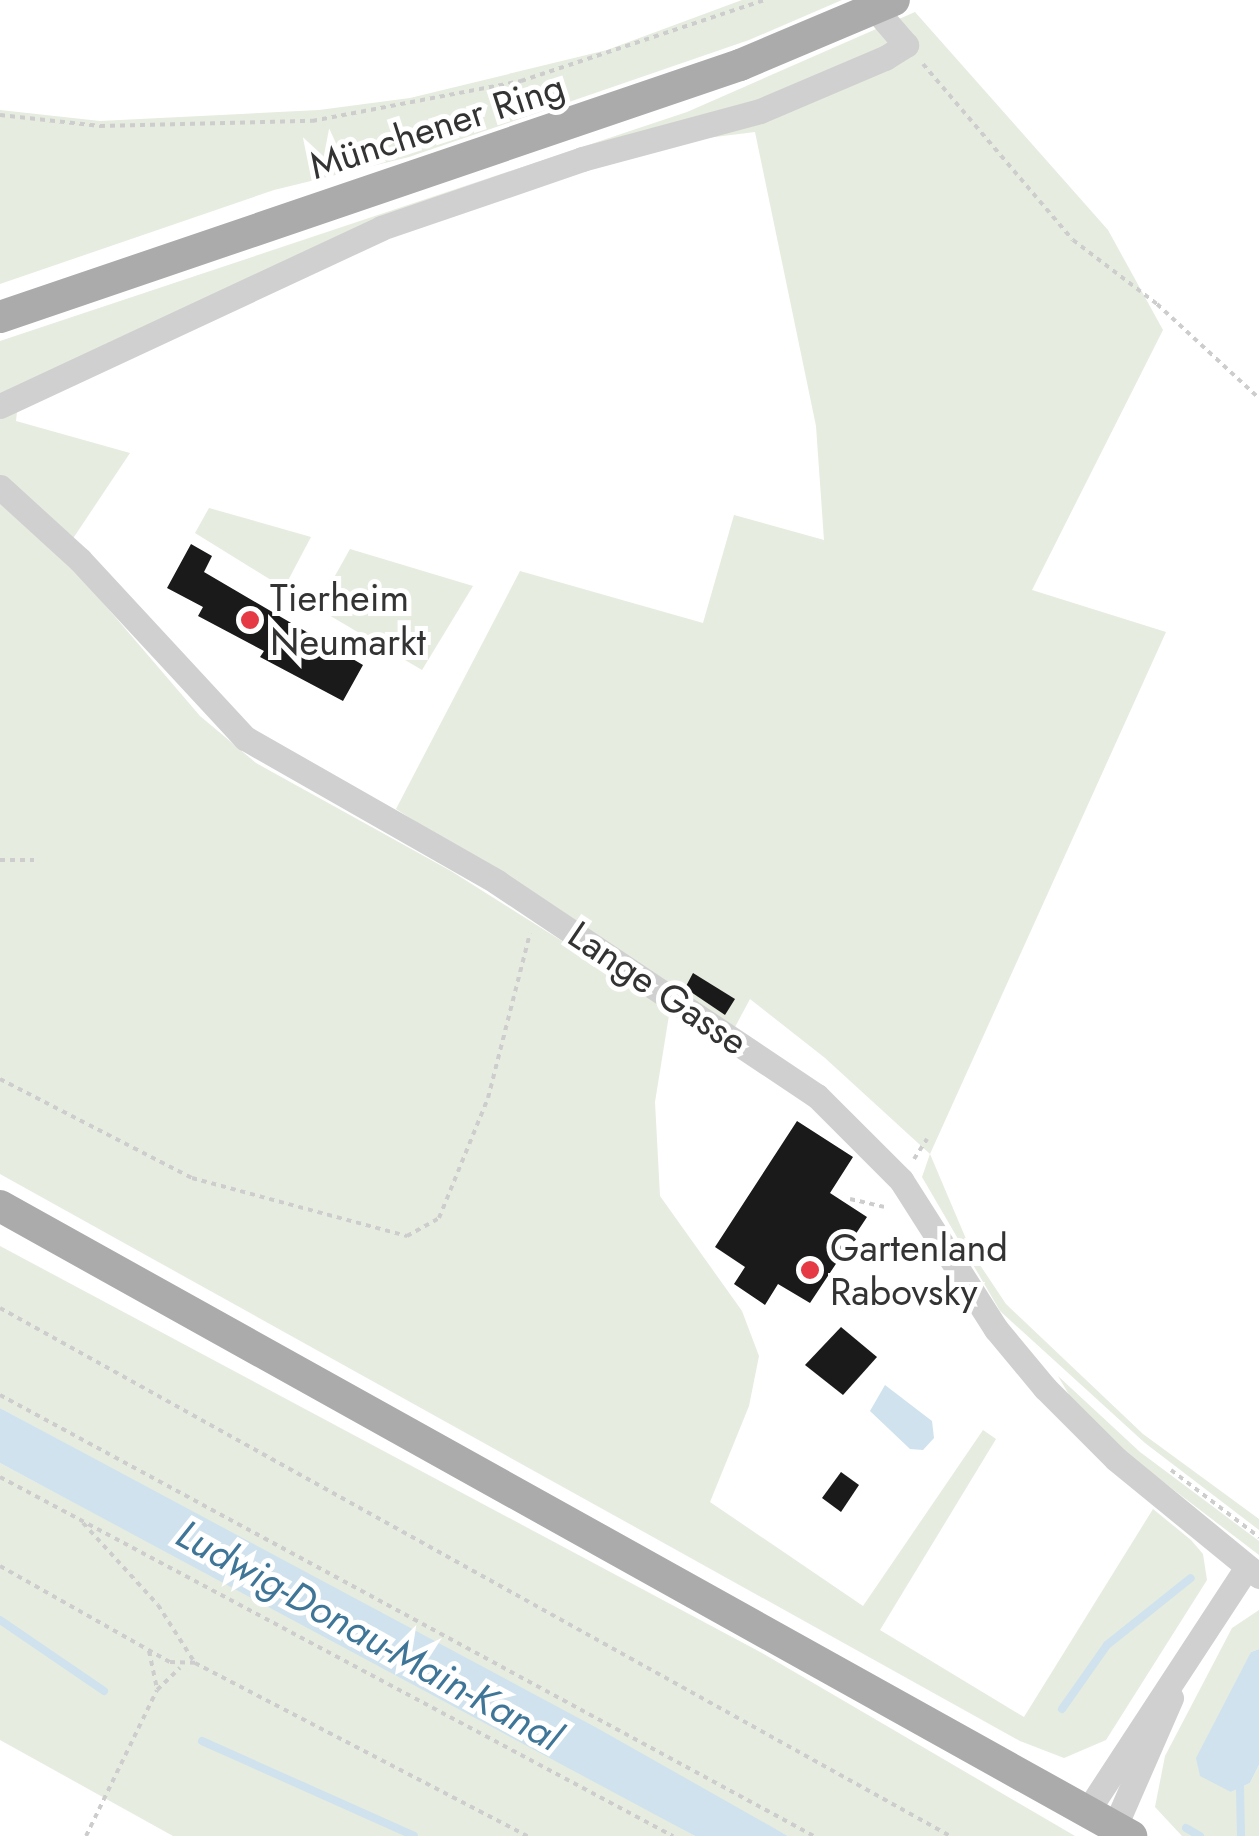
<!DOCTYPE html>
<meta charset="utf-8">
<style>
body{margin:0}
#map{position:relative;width:1259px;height:1836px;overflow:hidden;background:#fff;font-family:Jost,sans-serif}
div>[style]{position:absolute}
.green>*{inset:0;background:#e6ecdf}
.water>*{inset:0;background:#cfe2ee}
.stream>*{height:8px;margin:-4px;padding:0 4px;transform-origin:4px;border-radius:4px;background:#cfe2ee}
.building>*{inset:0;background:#1a1a1a}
.path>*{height:4px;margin-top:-2px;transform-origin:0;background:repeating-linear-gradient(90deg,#cdcdcd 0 5px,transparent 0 10px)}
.minor>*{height:25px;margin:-12.5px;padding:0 12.5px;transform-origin:12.5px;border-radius:12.5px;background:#d0d0d0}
.major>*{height:32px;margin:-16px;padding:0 16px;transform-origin:16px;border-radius:16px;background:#ababab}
.dots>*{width:28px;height:28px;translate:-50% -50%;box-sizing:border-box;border:5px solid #fff;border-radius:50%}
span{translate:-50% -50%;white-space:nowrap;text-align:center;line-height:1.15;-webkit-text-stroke:10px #fff;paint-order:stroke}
.street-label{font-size:38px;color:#333}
.poi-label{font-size:38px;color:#333}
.left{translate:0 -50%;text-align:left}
.water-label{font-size:40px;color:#3f7597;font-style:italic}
</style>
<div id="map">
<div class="green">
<i style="clip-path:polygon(742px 0,842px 0,749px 40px,409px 157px,274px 190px,0 284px,0 110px,100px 121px,319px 110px,410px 98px,607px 50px)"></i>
<i style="clip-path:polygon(915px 12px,1108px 230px,1163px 330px,1032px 590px,1166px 632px,930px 1154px,972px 1253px,1006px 1304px,1143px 1434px,1259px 1519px,1259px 1530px,1145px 1443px,1000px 1311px,922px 1177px,930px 1154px,825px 1058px,750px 999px,735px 1027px,396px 809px,520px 571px,703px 623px,734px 515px,824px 540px,816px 426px,755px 132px,578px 154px,0 396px,0 341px,687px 112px)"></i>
<i style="clip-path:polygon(18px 403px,16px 421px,130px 453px,72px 540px,0 476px,0 418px)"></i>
<i style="clip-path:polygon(0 500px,69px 563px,200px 716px,256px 763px,451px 871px,670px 1009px,655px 1102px,660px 1196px,742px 1311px,759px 1356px,749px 1406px,710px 1502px,863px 1606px,983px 1430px,996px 1439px,880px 1630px,1024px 1717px,1153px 1509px,1191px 1540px,1203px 1554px,1207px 1580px,1106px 1740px,1064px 1758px,1020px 1741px,0 1174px)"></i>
<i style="clip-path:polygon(209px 508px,311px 537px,284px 588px,195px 533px)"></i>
<i style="clip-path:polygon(350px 549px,473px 586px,422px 670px,317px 608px)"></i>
<i style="clip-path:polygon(0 1246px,762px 1653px,1075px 1836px,788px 1836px,0 1408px)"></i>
<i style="clip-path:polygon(1058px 1376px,1140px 1452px,1259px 1541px,1259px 1555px,1132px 1458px,1074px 1403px)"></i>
<i style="clip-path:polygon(0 1463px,559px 1760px,695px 1836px,173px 1836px,0 1740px)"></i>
<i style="clip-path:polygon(1259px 1610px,1259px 1649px,1251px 1652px,1231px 1792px,1250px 1783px,1259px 1765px,1259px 1836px,1182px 1836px,1155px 1807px,1165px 1756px,1232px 1628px)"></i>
</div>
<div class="water">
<i style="clip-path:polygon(885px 1385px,932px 1421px,934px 1438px,923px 1450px,910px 1449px,870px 1411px)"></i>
<i style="clip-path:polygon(0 1408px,597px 1728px,788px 1836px,695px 1836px,0 1463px)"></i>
<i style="clip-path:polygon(1259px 1649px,1259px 1765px,1250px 1783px,1231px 1792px,1200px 1776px,1196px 1758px,1251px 1652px)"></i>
</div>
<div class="stream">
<i style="left:0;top:1620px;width:126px;rotate:34.3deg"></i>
<i style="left:1062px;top:1709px;width:78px;rotate:-54.9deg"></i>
<i style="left:1107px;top:1645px;width:107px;rotate:-38.6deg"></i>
<i style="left:202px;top:1741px;width:232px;rotate:24.1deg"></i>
<i style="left:1240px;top:1788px;width:48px;rotate:88.8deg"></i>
<i style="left:1186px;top:1828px;width:16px;rotate:30deg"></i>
</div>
<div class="building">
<i style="clip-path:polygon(191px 544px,212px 556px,204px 572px,363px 665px,343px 701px,260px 657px,264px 651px,198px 616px,203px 607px,167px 588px)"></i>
<i style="clip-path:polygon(693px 973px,735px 999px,725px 1015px,685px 988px)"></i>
<i style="clip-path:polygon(797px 1121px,853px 1157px,830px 1193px,867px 1217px,810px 1303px,778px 1284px,765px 1305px,734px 1284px,745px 1267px,715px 1247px)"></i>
<i style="clip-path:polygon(841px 1327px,877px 1357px,843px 1395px,805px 1365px)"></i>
<i style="clip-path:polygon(841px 1472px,859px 1485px,841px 1512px,822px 1498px)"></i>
</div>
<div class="path">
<i style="left:923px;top:64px;width:231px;rotate:49.6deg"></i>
<i style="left:1073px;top:240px;width:106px;rotate:37.3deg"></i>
<i style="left:1157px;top:304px;width:139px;rotate:42.7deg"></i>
<i style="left:0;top:115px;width:101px;rotate:6.3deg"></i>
<i style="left:100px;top:126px;width:212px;rotate:-1.4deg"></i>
<i style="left:312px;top:121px;width:213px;rotate:-10.8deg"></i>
<i style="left:521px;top:81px;width:257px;rotate:-18.4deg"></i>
<i style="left:0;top:860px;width:34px"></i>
<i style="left:0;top:1079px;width:216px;rotate:27.3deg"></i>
<i style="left:192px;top:1178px;width:223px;rotate:15.1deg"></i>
<i style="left:407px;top:1236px;width:37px;rotate:-29deg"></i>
<i style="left:439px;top:1218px;width:130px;rotate:-67.8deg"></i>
<i style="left:488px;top:1098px;width:170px;rotate:-75.7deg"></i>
<i style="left:914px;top:1159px;width:24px;rotate:-57deg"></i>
<i style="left:850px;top:1199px;width:35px;rotate:13deg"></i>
<i style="left:0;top:1308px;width:1087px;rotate:29.06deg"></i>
<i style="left:0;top:1395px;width:926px;rotate:28.45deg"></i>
<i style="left:1171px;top:1470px;width:111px;rotate:37.3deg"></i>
<i style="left:0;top:1477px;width:763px;rotate:28.08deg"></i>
<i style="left:83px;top:1523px;width:111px;rotate:47.6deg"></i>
<i style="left:158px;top:1605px;width:69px;rotate:57.5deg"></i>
<i style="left:195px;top:1663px;width:375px;rotate:27.5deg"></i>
<i style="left:0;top:1566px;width:195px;rotate:29.5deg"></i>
<i style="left:170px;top:1662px;width:25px;rotate:2deg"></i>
<i style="left:149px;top:1651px;width:40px;rotate:78deg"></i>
<i style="left:86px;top:1836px;width:162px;rotate:-64.1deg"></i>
<i style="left:157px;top:1690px;width:32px;rotate:-44deg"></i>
</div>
<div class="minor">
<i style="left:0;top:406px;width:421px;rotate:-25deg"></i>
<i style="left:381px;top:228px;width:213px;rotate:-18.9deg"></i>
<i style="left:582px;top:159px;width:184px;rotate:-15.1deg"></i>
<i style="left:760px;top:111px;width:136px;rotate:-23deg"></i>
<i style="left:885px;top:58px;width:25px;rotate:-32deg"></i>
<i style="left:906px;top:45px;width:48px;rotate:-130.7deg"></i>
<i style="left:0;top:487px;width:108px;rotate:42.4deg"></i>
<i style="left:80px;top:560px;width:243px;rotate:47.2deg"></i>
<i style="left:245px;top:738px;width:290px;rotate:29.7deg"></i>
<i style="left:497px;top:882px;width:385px;rotate:33.8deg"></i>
<i style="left:817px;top:1096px;width:119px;rotate:45deg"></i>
<i style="left:901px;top:1180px;width:177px;rotate:57.5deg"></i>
<i style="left:996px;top:1329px;width:77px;rotate:50.3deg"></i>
<i style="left:1045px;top:1388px;width:100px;rotate:45deg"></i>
<i style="left:1116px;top:1459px;width:185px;rotate:39.3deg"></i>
<i style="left:1088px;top:1810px;width:290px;rotate:-56.8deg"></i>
<i style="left:1115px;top:1826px;width:140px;rotate:-66.4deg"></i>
</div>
<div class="major">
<i style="left:0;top:317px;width:782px;rotate:-18.81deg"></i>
<i style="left:740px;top:65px;width:167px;rotate:-22.9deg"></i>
<i style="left:0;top:1206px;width:1295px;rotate:29.12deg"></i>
</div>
<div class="dots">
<i style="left:250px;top:620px;background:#e63946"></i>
<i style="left:810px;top:1270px;background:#e63946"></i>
</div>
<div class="street-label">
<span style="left:437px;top:126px;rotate:-18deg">Münchener Ring</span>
<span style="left:658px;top:988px;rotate:34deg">Lange Gasse</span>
</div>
<div class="poi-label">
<span class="left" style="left:270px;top:620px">Tierheim<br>Neumarkt</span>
<span class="left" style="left:830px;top:1270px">Gartenland<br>Rabovsky</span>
</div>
<div class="water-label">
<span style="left:369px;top:1635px;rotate:29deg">Ludwig-Donau-Main-Kanal</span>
</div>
</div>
